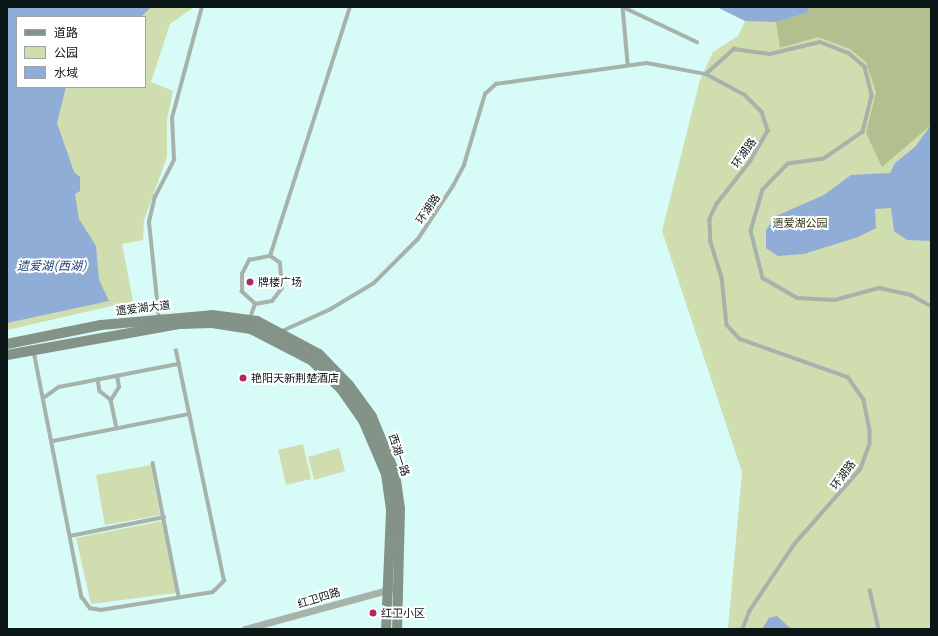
<!DOCTYPE html>
<meta charset="utf-8">
<style>
body{margin:0}
#map{position:relative;width:938px;height:636px;overflow:hidden;background:#d7fbf7;font-family:Manrope,"Noto Sans SC",sans-serif}
div>[style]{position:absolute}
.green>*{inset:0;background:#d0ddae}
.forest>*{inset:0;background:#b3bf8e}
.water>*{inset:0;background:#90add7}
.lane>*{height:3.5px;margin:-1.75px;padding:0 1.75px;transform-origin:1.75px;border-radius:1.75px;background:#a7b2aa}
.street>*{height:7px;margin:-3.5px;padding:0 3.5px;transform-origin:3.5px;border-radius:3.5px;background:#a7b2aa}
.secondary>*{height:10px;margin:-5px;padding:0 5px;transform-origin:5px;border-radius:5px;background:#839387}
.dots>*{width:11px;height:11px;translate:-50% -50%;box-sizing:border-box;border:2px solid #fff;border-radius:50%}
span{translate:-50% -50%;white-space:nowrap;text-align:center;line-height:1.15;-webkit-text-stroke:4px #fff;paint-order:stroke}
.street-label{font-size:11px;color:#0b1716}
.park-label{font-size:11px;color:#2b330c}
.poi-label{font-size:11px;color:#0b1716}
.left{translate:0 -50%;text-align:left}
.water-label{font-size:12px;color:#1a3f73;font-style:italic}
.frame{position:absolute;inset:0;border:8px solid #0b1716;pointer-events:none}
.legend{position:absolute;left:16px;top:16px;width:130px;height:72px;box-sizing:border-box;background:#fff;border:1px solid #9da2a2;margin:0;padding:5px 7px;list-style:none;font-size:12px;color:#0b1716}
.legend li{display:flex;align-items:center;gap:8px;height:20px}
.legend b{width:20px;border:1px solid #9da2a2}
</style>
<div id="map">
<div class="green">
<i style="clip-path:polygon(evenodd,7px 7px,194px 7px,170px 24px,151px 82px,173px 91px,167px 120px,167px 157px,144px 220px,143px 240px,122px 244px,133px 301px,7px 330px,7px 7px,17px 17px,145px 17px,145px 87px,17px 87px,17px 17px)"></i>
<i style="clip-path:polygon(717px 7px,931px 7px,931px 629px,728px 629px,742px 472px,662px 231px,700px 80px,713px 52px,738px 36px,745px 21px)"></i>
<i style="clip-path:polygon(303px 444px,311px 479px,286px 485px,278px 450px)"></i>
<i style="clip-path:polygon(339px 448px,345px 471px,314px 480px,308px 457px)"></i>
<i style="clip-path:polygon(151px 465px,160px 515px,105px 525px,96px 475px)"></i>
<i style="clip-path:polygon(162px 521px,176px 593px,91px 604px,76px 538px)"></i>
</div>
<div class="forest">
<i style="clip-path:polygon(810px 7px,931px 7px,931px 125px,882px 167px,866px 133px,876px 92px,866px 62px,850px 49px,818px 37px,780px 48px,776px 22px,806px 13px)"></i>
</div>
<div class="water">
<i style="clip-path:polygon(7px 7px,151px 7px,141px 17px,17px 17px,17px 87px,66px 87px,57px 123px,74px 172px,80px 177px,80px 191px,75px 194px,79px 219px,96px 246px,99px 280px,109px 301px,7px 323px)"></i>
<i style="clip-path:polygon(717px 7px,810px 7px,806px 13px,776px 22px,745px 21px)"></i>
<i style="clip-path:polygon(931px 125px,931px 241px,907px 240px,894px 231px,891px 208px,875px 209px,876px 228px,858px 237px,804px 254px,778px 256px,766px 248px,766px 230px,776px 216px,824px 195px,851px 175px,890px 173px,895px 163px,915px 147px)"></i>
<i style="clip-path:polygon(777px 616px,791px 629px,762px 629px,769px 618px)"></i>
</div>
<div class="lane">
<i style="left:623px;top:7px;width:82px;rotate:25.3deg"></i>
<i style="left:623px;top:7px;width:56px;rotate:84.9deg"></i>
<i style="left:706px;top:74px;width:38px;rotate:-42deg"></i>
<i style="left:734px;top:49px;width:36px;rotate:8deg"></i>
<i style="left:770px;top:54px;width:51px;rotate:-13.5deg"></i>
<i style="left:820px;top:42px;width:31px;rotate:21deg"></i>
<i style="left:849px;top:53px;width:21px;rotate:41deg"></i>
<i style="left:865px;top:67px;width:30px;rotate:76deg"></i>
<i style="left:872px;top:96px;width:37px;rotate:104deg"></i>
<i style="left:863px;top:132px;width:47px;rotate:145.3deg"></i>
<i style="left:824px;top:159px;width:36px;rotate:172deg"></i>
<i style="left:788px;top:164px;width:36px;rotate:134deg"></i>
<i style="left:763px;top:190px;width:43px;rotate:106.3deg"></i>
<i style="left:751px;top:231px;width:49px;rotate:75.7deg"></i>
<i style="left:763px;top:278px;width:39px;rotate:30deg"></i>
<i style="left:797px;top:298px;width:38px;rotate:3deg"></i>
<i style="left:835px;top:300px;width:46px;rotate:-15.3deg"></i>
<i style="left:879px;top:288px;width:33px;rotate:12deg"></i>
<i style="left:911px;top:295px;width:23px;rotate:29deg"></i>
<i style="left:255px;top:304px;width:17px;rotate:-10deg"></i>
<i style="left:272px;top:301px;width:16px;rotate:-52deg"></i>
<i style="left:282px;top:288px;width:25px;rotate:-95deg"></i>
<i style="left:280px;top:263px;width:12px;rotate:-145deg"></i>
<i style="left:250px;top:318px;width:15px;rotate:-70deg"></i>
<i style="left:255px;top:304px;width:18px;rotate:-137deg"></i>
<i style="left:242px;top:292px;width:18px;rotate:-90deg"></i>
<i style="left:242px;top:274px;width:16px;rotate:-63deg"></i>
<i style="left:249px;top:260px;width:21px;rotate:-11deg"></i>
<i style="left:270px;top:256px;width:262px;rotate:-72.2deg"></i>
<i style="left:159px;top:319px;width:98px;rotate:-95.9deg"></i>
<i style="left:149px;top:222px;width:26px;rotate:-77deg"></i>
<i style="left:155px;top:197px;width:42px;rotate:-62.8deg"></i>
<i style="left:174px;top:160px;width:42px;rotate:-92.7deg"></i>
<i style="left:172px;top:118px;width:115px;rotate:-74.9deg"></i>
<i style="left:280px;top:332px;width:54px;rotate:-24.2deg"></i>
<i style="left:329px;top:310px;width:52px;rotate:-31deg"></i>
<i style="left:374px;top:283px;width:62px;rotate:-45deg"></i>
<i style="left:418px;top:239px;width:64px;rotate:-56.6deg"></i>
<i style="left:453px;top:186px;width:24px;rotate:-62deg"></i>
<i style="left:464px;top:165px;width:74px;rotate:-73.5deg"></i>
<i style="left:485px;top:94px;width:15px;rotate:-42deg"></i>
<i style="left:496px;top:84px;width:152px;rotate:-7.9deg"></i>
<i style="left:647px;top:63px;width:60px;rotate:10.6deg"></i>
<i style="left:706px;top:74px;width:44px;rotate:28.3deg"></i>
<i style="left:745px;top:95px;width:24px;rotate:45deg"></i>
<i style="left:762px;top:112px;width:20px;rotate:72deg"></i>
<i style="left:768px;top:131px;width:34px;rotate:120deg"></i>
<i style="left:751px;top:161px;width:55px;rotate:128.3deg"></i>
<i style="left:717px;top:204px;width:17px;rotate:115deg"></i>
<i style="left:710px;top:219px;width:23px;rotate:88deg"></i>
<i style="left:711px;top:242px;width:37px;rotate:73deg"></i>
<i style="left:722px;top:277px;width:48px;rotate:84.1deg"></i>
<i style="left:727px;top:325px;width:19px;rotate:47deg"></i>
<i style="left:740px;top:339px;width:114px;rotate:19.4deg"></i>
<i style="left:848px;top:377px;width:28px;rotate:55deg"></i>
<i style="left:864px;top:400px;width:31px;rotate:79deg"></i>
<i style="left:870px;top:430px;width:14px;rotate:90deg"></i>
<i style="left:870px;top:444px;width:27px;rotate:110deg"></i>
<i style="left:861px;top:469px;width:100px;rotate:131.3deg"></i>
<i style="left:795px;top:544px;width:81px;rotate:123.9deg"></i>
<i style="left:750px;top:611px;width:19px;rotate:111deg"></i>
<i style="left:34px;top:351px;width:251px;rotate:79deg"></i>
<i style="left:82px;top:597px;width:14px;rotate:54deg"></i>
<i style="left:90px;top:608px;width:11px;rotate:10deg"></i>
<i style="left:101px;top:610px;width:113px;rotate:-9.1deg"></i>
<i style="left:213px;top:592px;width:16px;rotate:-45deg"></i>
<i style="left:224px;top:581px;width:235px;rotate:-101.8deg"></i>
<i style="left:98px;top:379px;width:12px;rotate:81deg"></i>
<i style="left:100px;top:391px;width:14px;rotate:39deg"></i>
<i style="left:111px;top:400px;width:15px;rotate:-58deg"></i>
<i style="left:119px;top:387px;width:11px;rotate:-100deg"></i>
<i style="left:45px;top:397px;width:17px;rotate:-36deg"></i>
<i style="left:59px;top:387px;width:122px;rotate:-10.9deg"></i>
<i style="left:111px;top:400px;width:29px;rotate:78deg"></i>
<i style="left:53px;top:441px;width:139px;rotate:-11.2deg"></i>
<i style="left:153px;top:463px;width:136px;rotate:79deg"></i>
<i style="left:70px;top:536px;width:96px;rotate:-11.4deg"></i>
<i style="left:870px;top:590px;width:40px;rotate:77deg"></i>
</div>
<div class="street">
<i style="left:245px;top:629px;width:151px;rotate:-15.3deg"></i>
</div>
<div class="secondary">
<i style="left:7px;top:344px;width:96px;rotate:-11.4deg"></i>
<i style="left:101px;top:325px;width:111px;rotate:-5.1deg"></i>
<i style="left:212px;top:315px;width:45px;rotate:7.6deg"></i>
<i style="left:257px;top:321px;width:70px;rotate:28deg"></i>
<i style="left:319px;top:354px;width:43px;rotate:45.9deg"></i>
<i style="left:349px;top:385px;width:39px;rotate:54deg"></i>
<i style="left:372px;top:417px;width:61px;rotate:67.7deg"></i>
<i style="left:395px;top:473px;width:36px;rotate:82deg"></i>
<i style="left:400px;top:509px;width:120px;rotate:91.4deg"></i>
<i style="left:7px;top:355px;width:176px;rotate:-10.2deg"></i>
<i style="left:180px;top:324px;width:32px;rotate:-2deg"></i>
<i style="left:212px;top:323px;width:39px;rotate:9deg"></i>
<i style="left:251px;top:329px;width:68px;rotate:27.3deg"></i>
<i style="left:311px;top:360px;width:42px;rotate:44deg"></i>
<i style="left:341px;top:389px;width:38px;rotate:55deg"></i>
<i style="left:363px;top:420px;width:59px;rotate:66.9deg"></i>
<i style="left:386px;top:474px;width:37px;rotate:82deg"></i>
<i style="left:391px;top:511px;width:118px;rotate:92.4deg"></i>
</div>
<div class="dots">
<i style="left:250px;top:282px;background:#b22662"></i>
<i style="left:243px;top:378px;background:#b22662"></i>
<i style="left:373px;top:613px;background:#b22662"></i>
</div>
<div class="street-label">
<span style="left:744px;top:153px;rotate:-55deg">环湖路</span>
<span style="left:428px;top:209px;rotate:-56deg">环湖路</span>
<span style="left:143px;top:308px;rotate:-7deg">遗爱湖大道</span>
<span style="left:399px;top:455px;rotate:72deg">西湖一路</span>
<span style="left:843px;top:475px;rotate:-53deg">环湖路</span>
<span style="left:319px;top:598px;rotate:-17deg">红卫四路</span>
</div>
<div class="park-label">
<span style="left:800px;top:223px">遗爱湖公园</span>
</div>
<div class="poi-label">
<span class="left" style="left:258px;top:282px">牌楼广场</span>
<span class="left" style="left:251px;top:378px">艳阳天新荆楚酒店</span>
<span class="left" style="left:381px;top:613px">红卫小区</span>
</div>
<div class="water-label">
<span style="left:52px;top:266px">遗爱湖(西湖)</span>
</div>
<div class="frame"></div>
<ul class="legend">
<li><b style="height:5px;background:#839387"></b>道路</li>
<li><b style="height:11px;background:#d0ddae"></b>公园</li>
<li><b style="height:11px;background:#90add7"></b>水域</li>
</ul>
</div>
